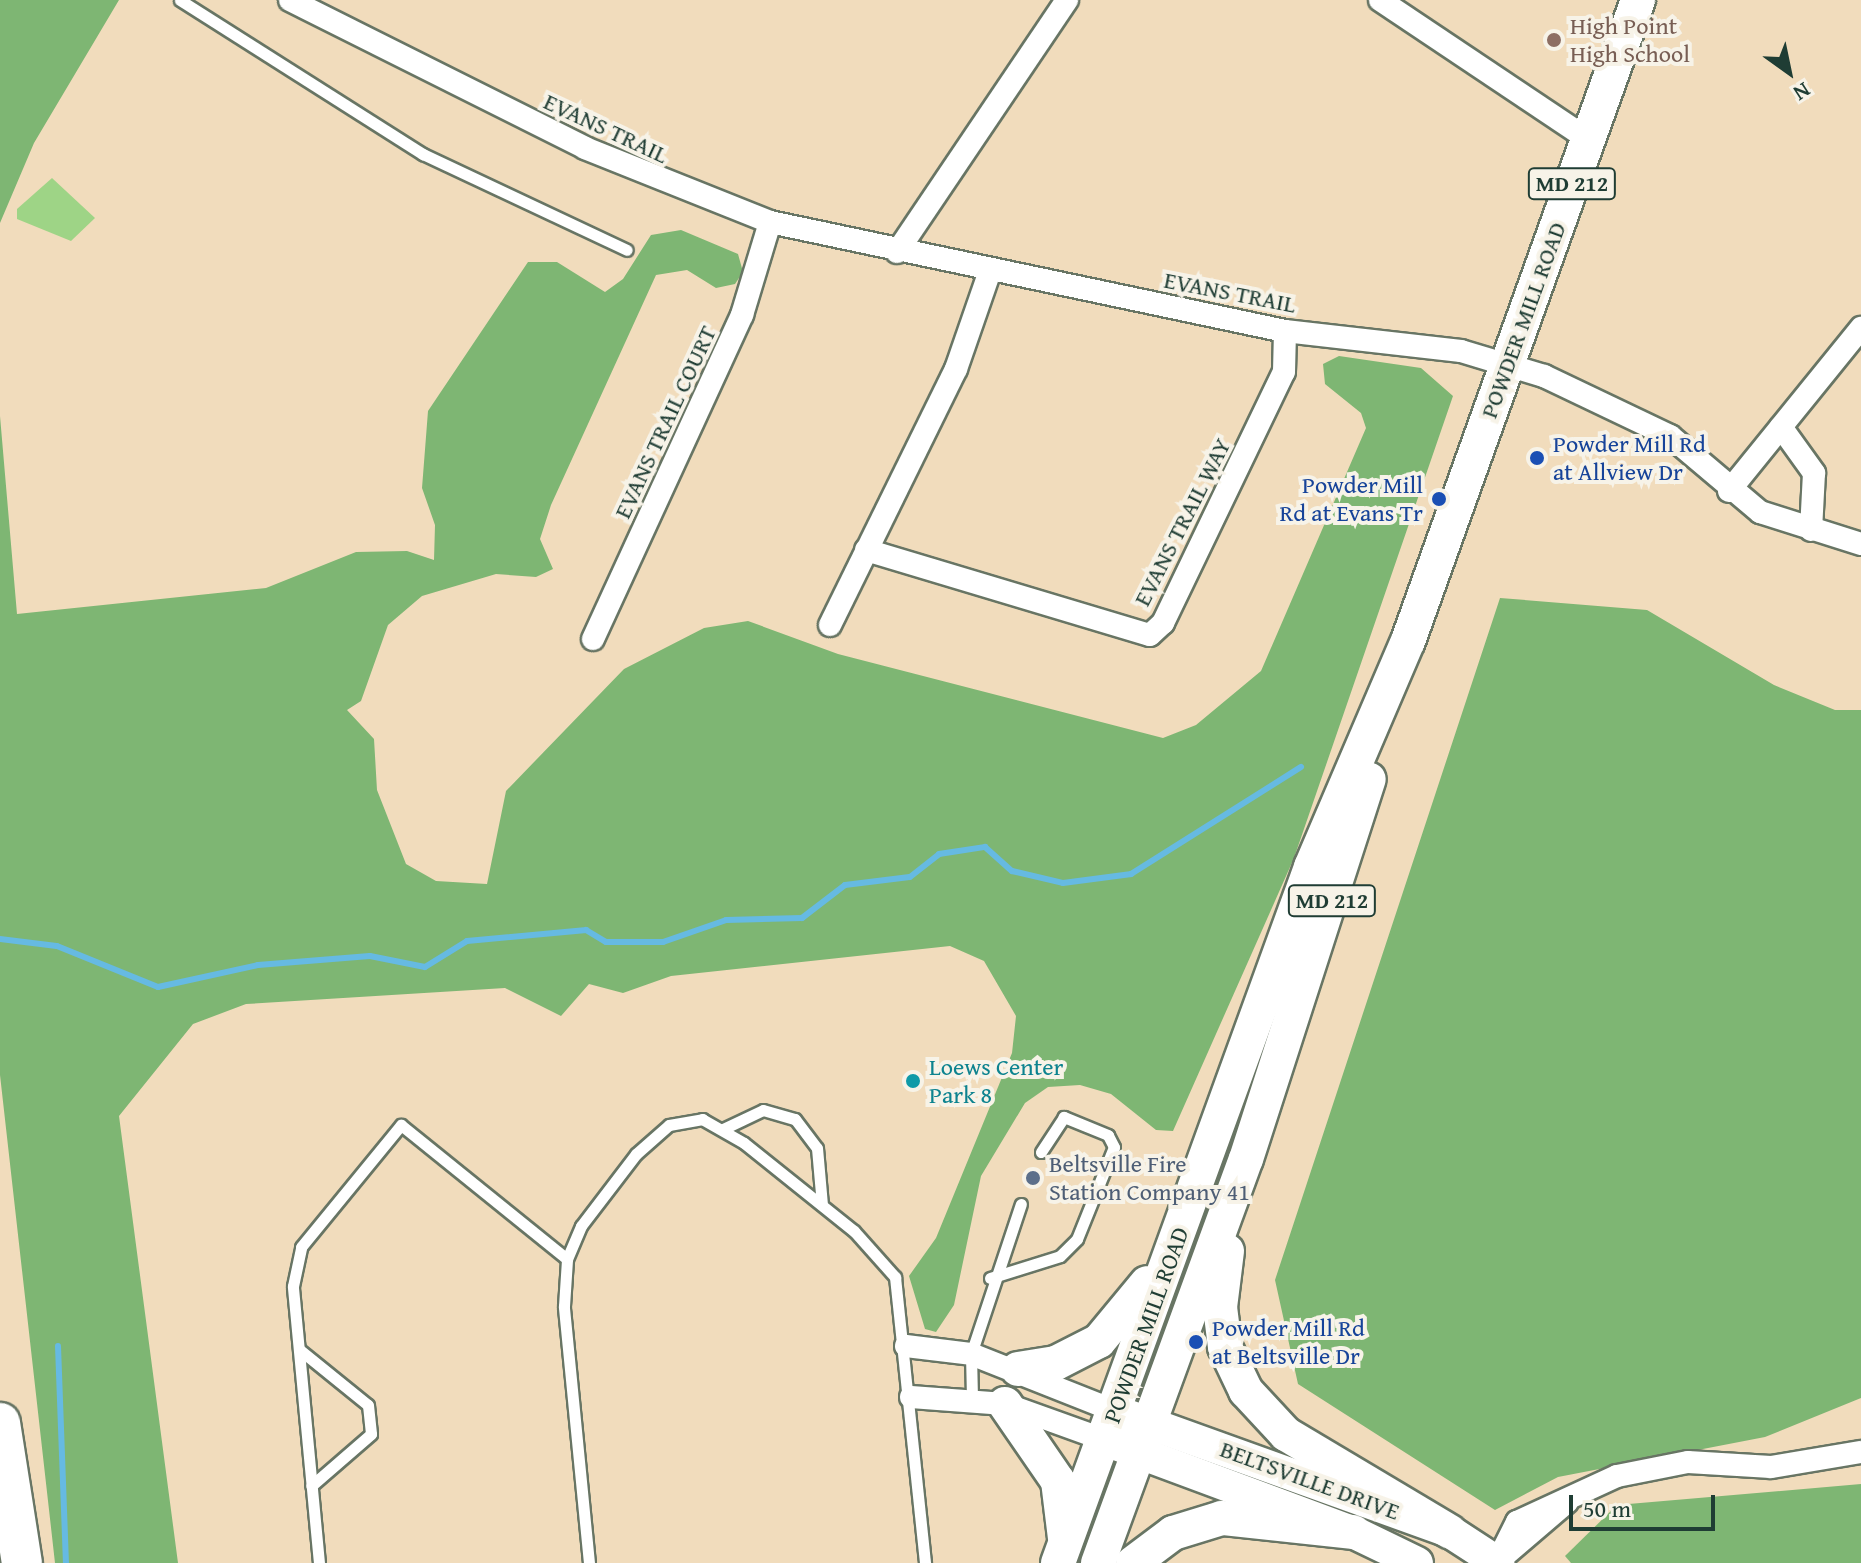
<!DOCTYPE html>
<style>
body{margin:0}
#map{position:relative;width:1861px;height:1563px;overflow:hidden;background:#f1dcbc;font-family:"Gentium Book Plus",serif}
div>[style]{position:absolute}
.green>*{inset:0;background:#9ed486}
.forest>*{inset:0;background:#7eb673}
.stream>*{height:6px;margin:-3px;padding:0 3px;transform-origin:3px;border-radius:3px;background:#66bae2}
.roads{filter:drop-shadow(2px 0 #687564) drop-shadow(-2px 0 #687564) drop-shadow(0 2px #687564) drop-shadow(0 -2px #687564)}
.lane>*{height:11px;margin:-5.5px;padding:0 5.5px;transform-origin:5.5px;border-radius:5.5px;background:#fff}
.street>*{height:22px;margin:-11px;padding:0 11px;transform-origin:11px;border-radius:11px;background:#fff}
.secondary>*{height:32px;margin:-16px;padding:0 16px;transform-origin:16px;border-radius:16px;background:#fff}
.primary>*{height:34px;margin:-17px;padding:0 17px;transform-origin:17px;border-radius:17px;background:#fff}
.highway>*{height:40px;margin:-20px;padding:0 20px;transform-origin:20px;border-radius:20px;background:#fff}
.dots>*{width:22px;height:22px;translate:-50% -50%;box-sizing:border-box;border:4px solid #f7f3e8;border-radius:50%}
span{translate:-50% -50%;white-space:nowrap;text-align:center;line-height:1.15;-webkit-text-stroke:8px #f7f3e8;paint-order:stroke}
.shield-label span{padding:2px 6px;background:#f7f3e8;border:2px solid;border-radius:6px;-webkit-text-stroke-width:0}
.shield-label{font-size:22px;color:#1f3d34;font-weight:700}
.education-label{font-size:24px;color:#785e54}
.left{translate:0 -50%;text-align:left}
.street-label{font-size:24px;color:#1f3d34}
.transit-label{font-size:24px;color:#164399}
.right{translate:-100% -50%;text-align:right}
.culture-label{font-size:24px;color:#0d838f}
.service-label{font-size:24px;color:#4e5e75}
.north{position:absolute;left:1749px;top:32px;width:80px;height:80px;-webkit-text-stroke:6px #f7f3e8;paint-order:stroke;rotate:147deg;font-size:22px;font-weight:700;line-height:32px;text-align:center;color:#1f3d34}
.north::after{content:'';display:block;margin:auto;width:28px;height:36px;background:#1f3d34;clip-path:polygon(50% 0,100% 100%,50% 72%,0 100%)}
.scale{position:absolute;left:1569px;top:1495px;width:146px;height:36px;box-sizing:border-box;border:4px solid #1f3d34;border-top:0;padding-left:10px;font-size:24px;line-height:28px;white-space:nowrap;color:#1f3d34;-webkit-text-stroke:6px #f7f3e8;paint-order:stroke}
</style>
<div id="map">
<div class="green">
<i style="clip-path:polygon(52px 178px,95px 218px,71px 241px,17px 219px,17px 209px)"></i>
</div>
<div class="forest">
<i style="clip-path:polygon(0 0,119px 0,34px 143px,0 223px)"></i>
<i style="clip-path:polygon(681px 230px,738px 254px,743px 272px,735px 284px,716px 288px,687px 270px,656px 275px,551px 505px,540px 539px,553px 569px,536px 577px,496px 574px,422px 596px,388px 625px,361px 701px,347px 710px,374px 739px,377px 790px,406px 864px,436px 881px,487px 884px,506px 791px,624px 669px,704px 628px,748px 621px,838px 654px,1163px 738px,1196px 725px,1261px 671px,1366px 428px,1361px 413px,1325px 384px,1323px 364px,1339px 356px,1421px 368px,1453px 396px,1294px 858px,1173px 1131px,1156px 1130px,1111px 1094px,1080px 1085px,1048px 1087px,1025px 1103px,981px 1176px,954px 1305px,936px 1332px,925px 1329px,909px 1276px,936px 1238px,1012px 1053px,1016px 1016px,984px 961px,950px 946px,671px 976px,623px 993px,589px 984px,561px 1016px,505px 988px,246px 1004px,193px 1024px,119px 1116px,178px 1563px,55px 1563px,0 1075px,0 416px,17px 614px,266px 588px,356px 552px,407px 551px,434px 560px,435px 525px,422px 488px,428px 411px,528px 262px,557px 262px,605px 292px,623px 279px,651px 235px)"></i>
<i style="clip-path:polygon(1500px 598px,1647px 610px,1774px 685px,1835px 710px,1861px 710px,1861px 1398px,1765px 1437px,1558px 1477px,1495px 1510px,1298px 1384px,1275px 1280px)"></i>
<i style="clip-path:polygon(1861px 1484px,1861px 1563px,1571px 1563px,1565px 1556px,1617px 1505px)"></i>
</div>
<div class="stream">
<i style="left:0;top:939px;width:57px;rotate:7deg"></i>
<i style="left:57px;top:946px;width:109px;rotate:22.1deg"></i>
<i style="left:158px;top:987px;width:102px;rotate:-12.4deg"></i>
<i style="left:258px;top:965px;width:112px;rotate:-4.6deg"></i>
<i style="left:370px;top:956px;width:56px;rotate:11.3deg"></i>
<i style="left:425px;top:967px;width:49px;rotate:-31.8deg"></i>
<i style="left:467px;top:941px;width:120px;rotate:-5.3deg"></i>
<i style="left:586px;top:930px;width:23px;rotate:31deg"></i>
<i style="left:606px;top:942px;width:57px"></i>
<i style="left:663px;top:942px;width:67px;rotate:-19.2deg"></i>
<i style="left:726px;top:920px;width:76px;rotate:-1.5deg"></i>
<i style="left:802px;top:918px;width:54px;rotate:-37.5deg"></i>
<i style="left:845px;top:885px;width:65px;rotate:-7deg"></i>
<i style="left:910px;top:877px;width:37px;rotate:-38deg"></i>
<i style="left:939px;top:854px;width:47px;rotate:-8.7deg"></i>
<i style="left:985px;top:847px;width:36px;rotate:42deg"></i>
<i style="left:1012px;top:871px;width:52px;rotate:13.2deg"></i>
<i style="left:1063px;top:883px;width:69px;rotate:-7.5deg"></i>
<i style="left:1131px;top:874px;width:201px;rotate:-32.2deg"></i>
<i style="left:58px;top:1346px;width:217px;rotate:87.9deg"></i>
</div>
<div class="roads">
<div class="lane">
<i style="left:180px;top:0;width:288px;rotate:32.4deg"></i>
<i style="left:423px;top:154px;width:225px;rotate:25.2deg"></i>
<i style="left:723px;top:1129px;width:44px;rotate:-25.4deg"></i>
<i style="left:763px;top:1110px;width:33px;rotate:16deg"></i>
<i style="left:795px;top:1119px;width:36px;rotate:53deg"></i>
<i style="left:817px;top:1148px;width:57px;rotate:85deg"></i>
<i style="left:990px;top:1278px;width:73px;rotate:-17.4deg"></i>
<i style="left:1060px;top:1256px;width:24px;rotate:-45deg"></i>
<i style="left:1077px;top:1239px;width:99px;rotate:-68.1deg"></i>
<i style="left:1114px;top:1147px;width:13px;rotate:-117deg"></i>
<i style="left:1108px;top:1135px;width:48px;rotate:-157.8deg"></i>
<i style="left:1064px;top:1117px;width:42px;rotate:123.3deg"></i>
<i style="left:300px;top:1350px;width:87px;rotate:39deg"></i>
<i style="left:368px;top:1405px;width:29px;rotate:84deg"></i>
<i style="left:371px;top:1434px;width:79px;rotate:139.1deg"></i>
<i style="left:972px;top:1398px;width:44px;rotate:-91.3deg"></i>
<i style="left:971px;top:1354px;width:158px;rotate:-71.6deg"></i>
<i style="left:319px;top:1563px;width:278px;rotate:-95.4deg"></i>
<i style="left:293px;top:1286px;width:40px;rotate:-78deg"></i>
<i style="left:301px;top:1247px;width:158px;rotate:-50.7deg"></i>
<i style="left:401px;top:1125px;width:213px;rotate:38.9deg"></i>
<i style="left:589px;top:1563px;width:258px;rotate:-95.6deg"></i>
<i style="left:564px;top:1306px;width:47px;rotate:-86.3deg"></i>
<i style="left:567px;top:1259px;width:36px;rotate:-67deg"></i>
<i style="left:581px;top:1226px;width:91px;rotate:-52.6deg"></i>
<i style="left:636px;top:1154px;width:44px;rotate:-41.3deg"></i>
<i style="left:669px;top:1125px;width:34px;rotate:-10deg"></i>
<i style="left:702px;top:1119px;width:48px;rotate:29.7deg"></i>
<i style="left:744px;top:1143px;width:141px;rotate:38.7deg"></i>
<i style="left:854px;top:1231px;width:62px;rotate:48.3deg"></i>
<i style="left:895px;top:1277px;width:288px;rotate:84deg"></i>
</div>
<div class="street">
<i style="left:290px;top:0;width:330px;rotate:26.6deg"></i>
<i style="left:585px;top:148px;width:199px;rotate:21.8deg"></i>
<i style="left:770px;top:222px;width:526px;rotate:11.95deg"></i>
<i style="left:1285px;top:331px;width:177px;rotate:6.5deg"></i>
<i style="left:1461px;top:351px;width:87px;rotate:16.8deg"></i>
<i style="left:1544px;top:376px;width:140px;rotate:25.5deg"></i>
<i style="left:1670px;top:436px;width:118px;rotate:40.2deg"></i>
<i style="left:1760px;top:512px;width:106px;rotate:17.6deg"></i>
<i style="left:1380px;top:0;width:250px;rotate:33.8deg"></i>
<i style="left:897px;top:252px;width:304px;rotate:-56deg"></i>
<i style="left:1781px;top:427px;width:57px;rotate:54.3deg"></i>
<i style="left:1814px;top:473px;width:57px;rotate:93deg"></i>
<i style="left:1729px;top:491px;width:210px;rotate:-51deg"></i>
<i style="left:866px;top:550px;width:296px;rotate:16.7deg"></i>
<i style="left:1150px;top:635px;width:18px;rotate:-43deg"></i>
<i style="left:1163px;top:623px;width:279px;rotate:-64.3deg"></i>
<i style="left:1284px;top:372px;width:41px;rotate:-88.6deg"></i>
<i style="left:830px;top:625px;width:285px;rotate:-63.8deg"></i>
<i style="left:956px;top:369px;width:104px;rotate:-70.9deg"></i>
<i style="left:593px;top:639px;width:357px;rotate:-65.3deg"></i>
<i style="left:742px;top:315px;width:97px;rotate:-73.2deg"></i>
<i style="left:906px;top:1346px;width:65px;rotate:7deg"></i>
<i style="left:971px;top:1354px;width:155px;rotate:21.6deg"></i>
<i style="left:911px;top:1397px;width:94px;rotate:4.3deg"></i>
<i style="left:1005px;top:1404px;width:106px;rotate:19.8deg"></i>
<i style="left:1497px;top:1562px;width:45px;rotate:-63.4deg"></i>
<i style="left:1517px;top:1522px;width:110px;rotate:-24.7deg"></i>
<i style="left:1617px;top:1476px;width:72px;rotate:-11.2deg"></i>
<i style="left:1688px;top:1462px;width:83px;rotate:3.4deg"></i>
<i style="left:1771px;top:1467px;width:91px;rotate:-9.5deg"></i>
<i style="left:1497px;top:1562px;width:92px;rotate:-40.6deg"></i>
</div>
<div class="secondary">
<i style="left:1115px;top:1411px;width:355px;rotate:19.8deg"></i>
<i style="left:1449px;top:1531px;width:59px;rotate:33.1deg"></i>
<i style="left:1105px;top:1440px;width:265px;rotate:20.4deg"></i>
<i style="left:1353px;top:1532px;width:71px;rotate:25.8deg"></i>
</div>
<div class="primary">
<i style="left:1227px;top:1251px;width:56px;rotate:97.1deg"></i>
<i style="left:1220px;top:1307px;width:40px;rotate:82.9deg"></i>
<i style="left:1225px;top:1347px;width:49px;rotate:64.5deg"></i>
<i style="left:1246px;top:1391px;width:59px;rotate:47.1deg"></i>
<i style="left:1286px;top:1434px;width:190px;rotate:30.8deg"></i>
<i style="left:1018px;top:1369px;width:38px;rotate:-9deg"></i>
<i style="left:1056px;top:1363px;width:48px;rotate:-27.1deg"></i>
<i style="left:1099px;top:1341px;width:75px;rotate:-50.4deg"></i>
<i style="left:1005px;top:1404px;width:93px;rotate:55.5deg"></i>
<i style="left:1058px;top:1481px;width:57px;rotate:83deg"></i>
<i style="left:1058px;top:1563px;width:741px;rotate:-70.02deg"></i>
<i style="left:1311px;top:867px;width:246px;rotate:-66.8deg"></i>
<i style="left:1408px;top:641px;width:681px;rotate:-70.26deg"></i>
<i style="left:1098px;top:1563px;width:430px;rotate:-69.9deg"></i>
<i style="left:1246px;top:1159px;width:399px;rotate:-72.1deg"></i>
<i style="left:1133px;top:1563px;width:50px;rotate:-36.9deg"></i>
<i style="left:1173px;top:1533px;width:51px;rotate:-17deg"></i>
<i style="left:1222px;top:1518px;width:132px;rotate:6.1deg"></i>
</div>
<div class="highway">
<i style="left:0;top:1423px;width:142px;rotate:81.1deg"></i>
</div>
</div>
<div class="dots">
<i style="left:1554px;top:40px;background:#8d6e63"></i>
<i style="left:1537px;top:458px;background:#1a4fb4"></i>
<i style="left:1439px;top:499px;background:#1a4fb4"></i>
<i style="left:913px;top:1081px;background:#0f9aa8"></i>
<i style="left:1033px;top:1178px;background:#5c6f8a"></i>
<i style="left:1196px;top:1342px;background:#1a4fb4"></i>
</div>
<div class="shield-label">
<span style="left:1572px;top:184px">MD 212</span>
<span style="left:1332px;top:901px">MD 212</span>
</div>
<div class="education-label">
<span class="left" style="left:1570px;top:40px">High Point<br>High School</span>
</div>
<div class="street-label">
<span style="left:606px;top:128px;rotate:25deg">EVANS TRAIL</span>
<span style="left:1230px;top:292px;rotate:11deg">EVANS TRAIL</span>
<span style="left:1523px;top:320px;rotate:-70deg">POWDER MILL ROAD</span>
<span style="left:665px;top:422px;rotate:-65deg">EVANS TRAIL COURT</span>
<span style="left:1182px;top:522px;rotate:-63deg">EVANS TRAIL WAY</span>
<span style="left:1146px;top:1325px;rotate:-70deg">POWDER MILL ROAD</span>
<span style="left:1310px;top:1480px;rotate:20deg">BELTSVILLE DRIVE</span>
</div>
<div class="transit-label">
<span class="left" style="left:1553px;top:458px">Powder Mill Rd<br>at Allview Dr</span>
<span class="right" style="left:1423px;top:499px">Powder Mill<br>Rd at Evans Tr</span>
<span class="left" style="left:1212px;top:1342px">Powder Mill Rd<br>at Beltsville Dr</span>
</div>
<div class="culture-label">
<span class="left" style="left:929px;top:1081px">Loews Center<br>Park 8</span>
</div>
<div class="service-label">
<span class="left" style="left:1049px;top:1178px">Beltsville Fire<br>Station Company 41</span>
</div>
<div class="north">N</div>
<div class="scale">50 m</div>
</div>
